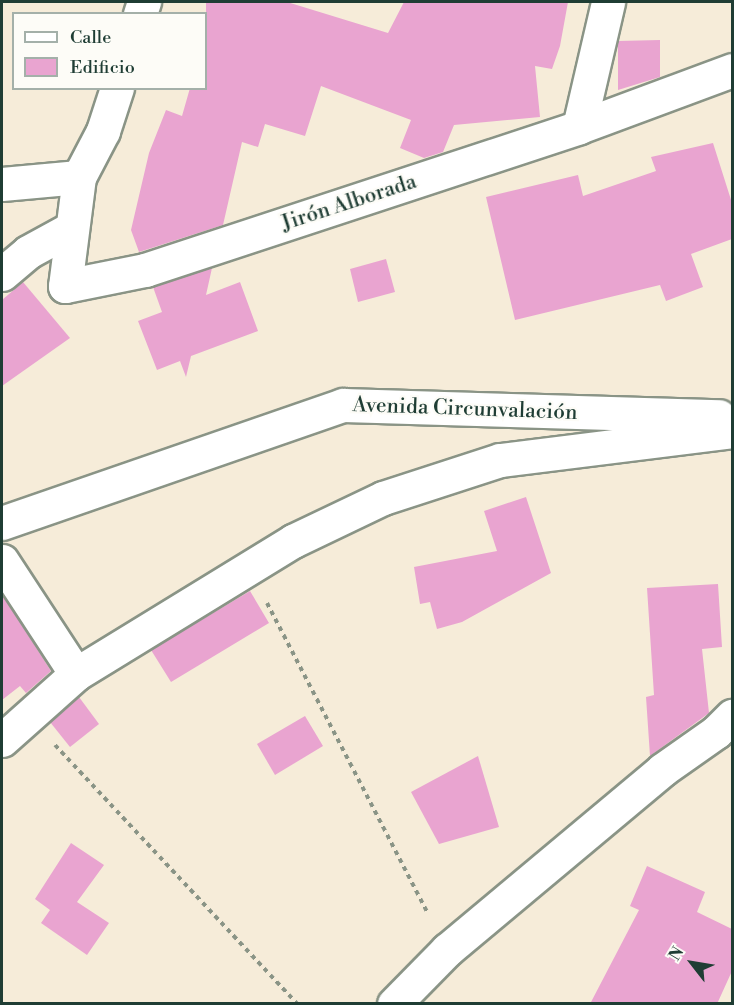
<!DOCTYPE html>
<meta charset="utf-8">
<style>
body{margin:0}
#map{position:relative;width:734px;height:1005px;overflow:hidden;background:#f6ecd9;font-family:"Libre Bodoni",serif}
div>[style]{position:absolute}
.building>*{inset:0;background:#e9a4d0}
.path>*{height:4px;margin-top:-2px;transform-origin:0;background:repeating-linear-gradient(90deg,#8a9486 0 4.5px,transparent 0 9px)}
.roads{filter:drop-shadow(2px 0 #8a9486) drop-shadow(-2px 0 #8a9486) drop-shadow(0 2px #8a9486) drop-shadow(0 -2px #8a9486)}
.minor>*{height:33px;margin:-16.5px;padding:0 16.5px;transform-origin:16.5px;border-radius:16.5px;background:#fff}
span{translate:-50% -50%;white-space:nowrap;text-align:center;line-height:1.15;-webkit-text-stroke:4.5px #fdfcf7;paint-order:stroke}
.street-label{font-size:21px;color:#1f3d34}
.frame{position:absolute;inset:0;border:3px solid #1f3d34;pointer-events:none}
.legend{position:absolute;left:12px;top:12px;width:195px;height:78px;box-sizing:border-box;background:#fdfcf7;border:2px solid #a4b0a9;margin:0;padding:8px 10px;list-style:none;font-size:18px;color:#1f3d34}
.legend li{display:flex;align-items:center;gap:12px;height:30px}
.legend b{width:30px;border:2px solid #a4b0a9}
.north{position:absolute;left:662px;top:933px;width:60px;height:60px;-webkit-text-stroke:4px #fdfcf7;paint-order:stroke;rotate:301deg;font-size:16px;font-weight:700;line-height:24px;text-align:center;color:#1f3d34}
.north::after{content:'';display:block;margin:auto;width:21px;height:27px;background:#1f3d34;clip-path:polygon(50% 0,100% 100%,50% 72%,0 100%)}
</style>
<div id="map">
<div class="building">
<i style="clip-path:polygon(206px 2px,287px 2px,388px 33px,404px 2px,568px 2px,560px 46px,552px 69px,535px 66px,540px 117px,454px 125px,443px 152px,424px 158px,400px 148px,411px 120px,321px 86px,305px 136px,265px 124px,258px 147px,242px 142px,223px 225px,139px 252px,131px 230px,149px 153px,166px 110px,182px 116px,190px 88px,206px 88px)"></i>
<i style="clip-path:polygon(660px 40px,660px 77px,618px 90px,618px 41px)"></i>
<i style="clip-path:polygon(713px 143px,732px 203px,732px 239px,691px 254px,703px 287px,666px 301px,660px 285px,515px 320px,486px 197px,578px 175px,583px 196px,656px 171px,651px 157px)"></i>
<i style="clip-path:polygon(386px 259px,395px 292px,358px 302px,350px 269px)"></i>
<i style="clip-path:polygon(212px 268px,206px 295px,240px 282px,258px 331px,191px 356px,186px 377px,180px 361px,157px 370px,138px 321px,162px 312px,153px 287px)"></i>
<i style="clip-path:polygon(23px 282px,70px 338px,2px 386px,2px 300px)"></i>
<i style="clip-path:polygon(526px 497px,551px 573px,462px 622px,437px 629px,430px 602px,420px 604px,414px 567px,497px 551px,484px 511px)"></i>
<i style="clip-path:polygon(718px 584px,722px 647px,702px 649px,709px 713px,650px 756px,646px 697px,654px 695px,647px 588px)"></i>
<i style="clip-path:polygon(250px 591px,269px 623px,171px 682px,151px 650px)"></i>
<i style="clip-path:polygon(2px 594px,51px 671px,26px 693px,20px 686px,2px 700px)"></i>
<i style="clip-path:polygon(79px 697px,99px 724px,70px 747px,50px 722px)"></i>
<i style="clip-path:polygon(305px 716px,323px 746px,275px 775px,257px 744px)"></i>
<i style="clip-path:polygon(478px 756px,499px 827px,439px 844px,411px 792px)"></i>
<i style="clip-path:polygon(71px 843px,104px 865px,77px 902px,109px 923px,87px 955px,41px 923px,50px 910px,35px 899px)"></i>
<i style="clip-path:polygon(647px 866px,705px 892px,697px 912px,732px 929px,732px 971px,717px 1004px,590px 1004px,639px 910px,630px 906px)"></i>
</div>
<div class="path">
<i style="left:267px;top:603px;width:349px;rotate:62.6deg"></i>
<i style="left:55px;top:745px;width:354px;rotate:46.9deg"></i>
</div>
<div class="roads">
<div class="minor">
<i style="left:140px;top:14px;width:13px;rotate:-72deg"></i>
<i style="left:579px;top:127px;width:128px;rotate:-76.9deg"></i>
<i style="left:79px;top:177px;width:110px;rotate:97.3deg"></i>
<i style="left:65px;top:286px;width:82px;rotate:-11.3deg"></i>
<i style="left:145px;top:270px;width:457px;rotate:-18.2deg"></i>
<i style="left:579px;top:127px;width:163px;rotate:-20.4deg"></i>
<i style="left:2px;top:184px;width:77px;rotate:-5.2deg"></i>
<i style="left:79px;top:177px;width:52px;rotate:-62.4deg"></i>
<i style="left:103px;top:131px;width:45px;rotate:-72deg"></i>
<i style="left:2px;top:274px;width:34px;rotate:-40deg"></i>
<i style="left:28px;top:252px;width:50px;rotate:-28.6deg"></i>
<i style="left:2px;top:523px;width:361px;rotate:-19.1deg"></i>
<i style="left:343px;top:405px;width:376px;rotate:1.7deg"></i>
<i style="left:2px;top:561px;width:135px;rotate:56.8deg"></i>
<i style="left:2px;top:740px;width:99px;rotate:-41.7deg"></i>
<i style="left:76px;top:674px;width:255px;rotate:-31.5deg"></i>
<i style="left:293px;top:541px;width:100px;rotate:-25.5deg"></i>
<i style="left:383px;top:498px;width:123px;rotate:-18deg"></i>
<i style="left:500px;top:460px;width:234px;rotate:-7.1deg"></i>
<i style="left:394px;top:1004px;width:76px;rotate:-45.5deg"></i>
<i style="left:447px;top:950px;width:280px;rotate:-39.9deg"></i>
<i style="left:662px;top:770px;width:66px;rotate:-35.1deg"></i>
<i style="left:716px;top:732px;width:23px;rotate:-45deg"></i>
</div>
</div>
<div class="street-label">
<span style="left:349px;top:203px;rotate:-18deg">Jirón Alborada</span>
<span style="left:465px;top:409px;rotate:2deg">Avenida Circunvalación</span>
</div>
<div class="frame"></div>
<ul class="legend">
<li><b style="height:8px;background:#fff"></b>Calle</li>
<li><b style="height:16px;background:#e9a4d0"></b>Edificio</li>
</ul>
<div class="north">N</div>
</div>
